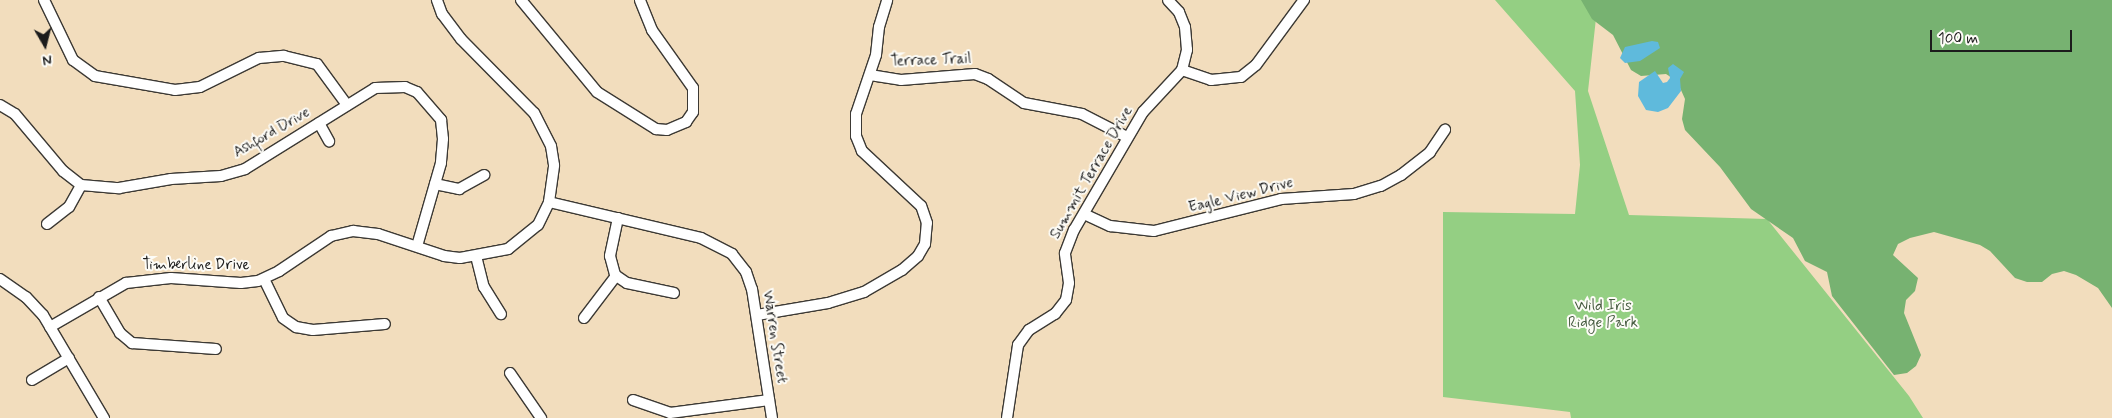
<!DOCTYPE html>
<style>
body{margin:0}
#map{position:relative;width:2112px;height:418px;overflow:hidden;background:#f2ddbd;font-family:Mynerve,sans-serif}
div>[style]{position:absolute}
.green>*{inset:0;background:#94cf83}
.forest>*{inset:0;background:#77b271}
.water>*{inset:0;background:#5fbadc}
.roads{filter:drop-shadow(1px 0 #3c3934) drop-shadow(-1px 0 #3c3934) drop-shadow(0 1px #3c3934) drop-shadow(0 -1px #3c3934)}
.minor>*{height:10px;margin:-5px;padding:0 5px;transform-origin:5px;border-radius:5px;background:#fff}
span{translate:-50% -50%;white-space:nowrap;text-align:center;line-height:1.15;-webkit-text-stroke:4px #fdfcf7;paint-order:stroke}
.street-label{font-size:15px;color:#1c1c1c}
.park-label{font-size:15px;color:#465b40}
.north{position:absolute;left:20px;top:20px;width:50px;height:50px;-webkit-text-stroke:4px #fdfcf7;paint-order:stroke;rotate:172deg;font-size:14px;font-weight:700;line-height:20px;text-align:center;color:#1c1c1c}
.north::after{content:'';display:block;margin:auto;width:18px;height:22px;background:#1c1c1c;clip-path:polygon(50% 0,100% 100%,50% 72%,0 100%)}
.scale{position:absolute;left:1930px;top:30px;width:142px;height:22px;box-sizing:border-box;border:2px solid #1c1c1c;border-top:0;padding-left:6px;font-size:15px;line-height:18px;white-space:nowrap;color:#1c1c1c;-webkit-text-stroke:4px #fdfcf7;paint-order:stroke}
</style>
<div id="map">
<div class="green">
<i style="clip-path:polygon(1495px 0,1598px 0,1588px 91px,1629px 215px,1767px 219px,1909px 396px,1923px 418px,1571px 418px,1570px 412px,1443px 397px,1443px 212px,1575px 214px,1580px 165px,1575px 91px)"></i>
</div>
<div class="forest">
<i style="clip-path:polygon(1581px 0,2112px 0,2112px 308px,2098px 288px,2076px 275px,2064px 271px,2052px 274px,2042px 282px,2027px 282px,2015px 278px,1990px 251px,1980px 245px,1934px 232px,1910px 238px,1898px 244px,1893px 255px,1918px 278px,1915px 291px,1906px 300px,1904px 313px,1921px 355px,1916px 366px,1907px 373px,1894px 375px,1832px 296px,1827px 272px,1805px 261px,1793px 238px,1751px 209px,1720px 167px,1685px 130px,1682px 119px,1685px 99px,1677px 81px,1666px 74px,1641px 76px,1631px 70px,1613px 35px,1592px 19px)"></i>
</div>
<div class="water">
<i style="clip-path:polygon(1652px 41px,1658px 42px,1660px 48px,1640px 61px,1625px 63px,1620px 58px,1625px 47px)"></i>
<i style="clip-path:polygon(1673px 64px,1684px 72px,1680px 79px,1681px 91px,1668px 108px,1658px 112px,1646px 110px,1638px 96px,1639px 82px,1655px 71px,1663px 83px,1667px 82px,1670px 78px,1668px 68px)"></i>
</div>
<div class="roads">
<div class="minor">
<i style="left:44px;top:0;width:67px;rotate:64.2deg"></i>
<i style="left:73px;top:60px;width:27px;rotate:36deg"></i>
<i style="left:95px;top:76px;width:81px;rotate:9.9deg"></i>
<i style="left:175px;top:90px;width:25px;rotate:-7deg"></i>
<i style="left:200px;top:87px;width:66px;rotate:-26.2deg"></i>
<i style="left:259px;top:58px;width:25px;rotate:-5deg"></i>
<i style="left:284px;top:56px;width:34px;rotate:14deg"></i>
<i style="left:317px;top:64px;width:51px;rotate:53.8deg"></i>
<i style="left:521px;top:0;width:119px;rotate:50.4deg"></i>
<i style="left:597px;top:92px;width:70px;rotate:32.1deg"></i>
<i style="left:656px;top:129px;width:11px;rotate:5deg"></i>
<i style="left:667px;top:130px;width:21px;rotate:-23deg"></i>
<i style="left:686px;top:122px;width:12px;rotate:-55deg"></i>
<i style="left:693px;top:112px;width:24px;rotate:-90deg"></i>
<i style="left:693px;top:88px;width:71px;rotate:-125.3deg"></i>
<i style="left:652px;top:30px;width:32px;rotate:-112deg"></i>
<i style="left:1182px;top:70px;width:31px;rotate:19deg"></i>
<i style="left:1211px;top:80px;width:30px;rotate:-6deg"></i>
<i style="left:1241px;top:77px;width:19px;rotate:-39deg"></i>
<i style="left:1256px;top:65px;width:81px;rotate:-53.6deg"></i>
<i style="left:870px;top:75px;width:31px;rotate:9deg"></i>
<i style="left:901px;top:80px;width:74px;rotate:-4.6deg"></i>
<i style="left:975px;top:74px;width:14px;rotate:21deg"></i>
<i style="left:988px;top:79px;width:43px;rotate:33.7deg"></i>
<i style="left:1024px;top:103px;width:59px;rotate:10.7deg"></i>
<i style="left:1082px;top:114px;width:51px;rotate:27.1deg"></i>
<i style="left:0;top:105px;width:17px;rotate:31deg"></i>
<i style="left:15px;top:114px;width:75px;rotate:49.9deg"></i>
<i style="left:63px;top:171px;width:23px;rotate:38deg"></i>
<i style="left:81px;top:185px;width:38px;rotate:5deg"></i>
<i style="left:119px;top:188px;width:53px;rotate:-9.8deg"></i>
<i style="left:171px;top:179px;width:50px;rotate:-3.4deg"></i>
<i style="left:221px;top:176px;width:25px;rotate:-16deg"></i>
<i style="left:245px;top:169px;width:153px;rotate:-31.9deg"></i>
<i style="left:375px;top:88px;width:30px;rotate:-2deg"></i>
<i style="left:405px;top:87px;width:13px;rotate:23deg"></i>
<i style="left:417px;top:92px;width:37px;rotate:49deg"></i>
<i style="left:441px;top:120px;width:19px;rotate:84deg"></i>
<i style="left:443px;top:139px;width:24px;rotate:95deg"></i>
<i style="left:441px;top:163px;width:86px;rotate:106.1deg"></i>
<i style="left:319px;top:123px;width:21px;rotate:61deg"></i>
<i style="left:435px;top:184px;width:25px;rotate:12deg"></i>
<i style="left:459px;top:189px;width:29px;rotate:-29deg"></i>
<i style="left:549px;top:202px;width:156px;rotate:13.3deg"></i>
<i style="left:701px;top:238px;width:35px;rotate:27deg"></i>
<i style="left:732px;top:254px;width:23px;rotate:52deg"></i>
<i style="left:746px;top:272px;width:18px;rotate:71deg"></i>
<i style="left:752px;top:289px;width:131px;rotate:81.2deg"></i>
<i style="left:1084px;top:214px;width:29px;rotate:25deg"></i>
<i style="left:1110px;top:226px;width:44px;rotate:6.5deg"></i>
<i style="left:1154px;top:231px;width:131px;rotate:-14.1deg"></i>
<i style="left:1281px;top:199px;width:73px;rotate:-3.9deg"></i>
<i style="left:1354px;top:194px;width:28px;rotate:-17deg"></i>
<i style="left:1381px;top:186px;width:23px;rotate:-29deg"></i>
<i style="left:1401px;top:175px;width:37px;rotate:-38deg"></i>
<i style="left:1430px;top:152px;width:27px;rotate:-56deg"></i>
<i style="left:618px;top:218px;width:39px;rotate:102deg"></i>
<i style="left:610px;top:256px;width:20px;rotate:75deg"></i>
<i style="left:615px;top:275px;width:14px;rotate:34deg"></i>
<i style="left:627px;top:283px;width:48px;rotate:12deg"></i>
<i style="left:47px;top:224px;width:28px;rotate:-38deg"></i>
<i style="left:69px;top:207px;width:25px;rotate:-61deg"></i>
<i style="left:476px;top:256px;width:32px;rotate:76deg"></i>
<i style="left:484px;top:287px;width:32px;rotate:58deg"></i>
<i style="left:0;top:279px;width:32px;rotate:35deg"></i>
<i style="left:26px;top:297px;width:25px;rotate:47deg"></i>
<i style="left:43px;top:315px;width:120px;rotate:59.4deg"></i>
<i style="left:264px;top:279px;width:43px;rotate:64deg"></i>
<i style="left:283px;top:318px;width:16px;rotate:35deg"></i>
<i style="left:296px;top:327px;width:17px;rotate:10deg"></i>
<i style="left:313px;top:330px;width:72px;rotate:-4.8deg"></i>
<i style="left:99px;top:297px;width:42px;rotate:59.7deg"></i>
<i style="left:120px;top:333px;width:16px;rotate:40deg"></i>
<i style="left:132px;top:343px;width:84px;rotate:4.1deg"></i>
<i style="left:757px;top:315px;width:72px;rotate:-9.6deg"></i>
<i style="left:828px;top:303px;width:38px;rotate:-17deg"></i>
<i style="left:864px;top:292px;width:44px;rotate:-30.1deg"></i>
<i style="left:902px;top:270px;width:21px;rotate:-41deg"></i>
<i style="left:918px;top:256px;width:14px;rotate:-60deg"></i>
<i style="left:925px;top:244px;width:21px;rotate:-85deg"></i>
<i style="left:927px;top:223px;width:18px;rotate:-109deg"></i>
<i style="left:921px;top:206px;width:81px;rotate:-137deg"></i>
<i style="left:862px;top:151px;width:16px;rotate:-112deg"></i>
<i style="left:856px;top:136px;width:22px;rotate:-90deg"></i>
<i style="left:856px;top:114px;width:62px;rotate:-71.3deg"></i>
<i style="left:876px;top:55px;width:28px;rotate:-84deg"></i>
<i style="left:879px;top:27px;width:28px;rotate:-73deg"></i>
<i style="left:584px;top:318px;width:53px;rotate:-52.7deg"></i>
<i style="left:50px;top:327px;width:88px;rotate:-30.1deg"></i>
<i style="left:126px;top:283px;width:45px;rotate:-6.3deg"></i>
<i style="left:171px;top:278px;width:70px;rotate:4.1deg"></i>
<i style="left:241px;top:283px;width:17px;rotate:-7deg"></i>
<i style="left:258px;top:281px;width:23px;rotate:-25deg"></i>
<i style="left:279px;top:271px;width:63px;rotate:-33.9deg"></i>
<i style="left:331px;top:236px;width:23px;rotate:-13deg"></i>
<i style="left:353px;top:231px;width:25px;rotate:7deg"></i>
<i style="left:378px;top:234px;width:70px;rotate:18.4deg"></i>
<i style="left:444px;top:256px;width:16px;rotate:7deg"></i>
<i style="left:460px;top:258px;width:49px;rotate:-10.6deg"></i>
<i style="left:508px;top:249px;width:38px;rotate:-39deg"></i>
<i style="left:538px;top:225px;width:25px;rotate:-64deg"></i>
<i style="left:549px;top:202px;width:37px;rotate:-82deg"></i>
<i style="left:554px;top:165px;width:19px;rotate:-99deg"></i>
<i style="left:551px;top:146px;width:37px;rotate:-117deg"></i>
<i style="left:534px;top:113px;width:104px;rotate:-134.6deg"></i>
<i style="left:461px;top:39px;width:31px;rotate:-127deg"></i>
<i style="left:442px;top:14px;width:15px;rotate:-110deg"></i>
<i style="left:510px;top:373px;width:55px;rotate:55.4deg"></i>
<i style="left:32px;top:380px;width:43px;rotate:-30.7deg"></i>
<i style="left:633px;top:400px;width:39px;rotate:19deg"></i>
<i style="left:670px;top:413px;width:100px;rotate:-7.5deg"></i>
<i style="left:1007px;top:418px;width:74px;rotate:-81.4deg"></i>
<i style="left:1018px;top:345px;width:19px;rotate:-54deg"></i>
<i style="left:1029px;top:330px;width:31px;rotate:-32deg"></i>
<i style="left:1055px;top:314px;width:18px;rotate:-52deg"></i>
<i style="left:1066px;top:300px;width:17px;rotate:-80deg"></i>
<i style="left:1069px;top:283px;width:30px;rotate:-98deg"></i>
<i style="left:1065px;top:253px;width:25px;rotate:-69deg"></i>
<i style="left:1074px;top:230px;width:137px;rotate:-59.7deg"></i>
<i style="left:1143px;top:112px;width:57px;rotate:-47.1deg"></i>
<i style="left:1182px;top:70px;width:21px;rotate:-76deg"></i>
<i style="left:1187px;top:50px;width:23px;rotate:-95deg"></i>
<i style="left:1185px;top:27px;width:16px;rotate:-112deg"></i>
<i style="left:1179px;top:12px;width:16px;rotate:-133deg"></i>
</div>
</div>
<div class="street-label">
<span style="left:931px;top:61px;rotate:-2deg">Terrace Trail</span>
<span style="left:272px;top:133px;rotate:-30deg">Ashford Drive</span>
<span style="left:1092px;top:173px;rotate:-60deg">Summit Terrace Drive</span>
<span style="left:1241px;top:196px;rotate:-14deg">Eagle View Drive</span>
<span style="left:196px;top:266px">Timberline Drive</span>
<span style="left:774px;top:337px;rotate:81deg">Warren Street</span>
</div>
<div class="park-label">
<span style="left:1603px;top:315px">Wild Iris<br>Ridge Park</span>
</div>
<div class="north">N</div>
<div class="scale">100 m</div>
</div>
